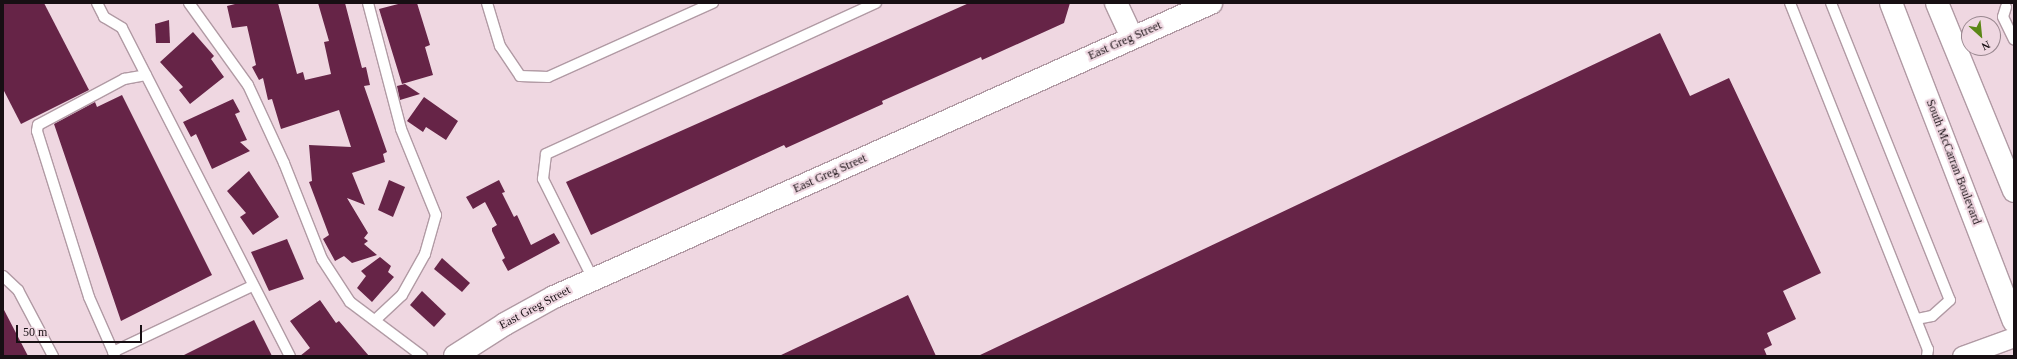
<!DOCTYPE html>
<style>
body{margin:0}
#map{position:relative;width:2017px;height:359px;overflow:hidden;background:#efd7e1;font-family:Georgia,serif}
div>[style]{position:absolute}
.building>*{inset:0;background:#662447}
.roads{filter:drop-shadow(1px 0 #b19aa4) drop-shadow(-1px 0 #b19aa4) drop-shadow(0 1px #b19aa4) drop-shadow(0 -1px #b19aa4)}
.service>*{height:10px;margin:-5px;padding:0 5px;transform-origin:5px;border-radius:5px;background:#fff}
.minor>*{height:19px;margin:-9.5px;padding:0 9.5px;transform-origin:9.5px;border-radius:9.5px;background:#fff}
.tertiary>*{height:22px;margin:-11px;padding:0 11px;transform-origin:11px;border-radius:11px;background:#fff}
.secondary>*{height:22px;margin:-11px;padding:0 11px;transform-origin:11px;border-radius:11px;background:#fff}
.primary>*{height:22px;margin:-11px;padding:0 11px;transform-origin:11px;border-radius:11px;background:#fff}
span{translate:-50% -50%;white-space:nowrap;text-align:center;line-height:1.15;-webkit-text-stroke:4px #efd7e1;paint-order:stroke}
.street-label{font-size:12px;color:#170f13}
.frame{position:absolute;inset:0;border:4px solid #170f13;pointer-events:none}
.north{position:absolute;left:1961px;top:16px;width:40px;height:40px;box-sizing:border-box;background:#efd7e1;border:1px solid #99878f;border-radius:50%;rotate:153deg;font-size:11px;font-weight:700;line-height:16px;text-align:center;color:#170f13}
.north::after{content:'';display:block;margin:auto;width:14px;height:18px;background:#5b8716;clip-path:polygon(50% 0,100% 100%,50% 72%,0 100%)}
.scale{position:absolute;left:16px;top:325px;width:126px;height:18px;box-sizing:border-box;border:2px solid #170f13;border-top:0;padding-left:5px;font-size:12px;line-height:14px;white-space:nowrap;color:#170f13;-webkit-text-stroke:3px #efd7e1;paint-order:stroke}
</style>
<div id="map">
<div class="building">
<i style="clip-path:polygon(3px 3px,44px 3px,89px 90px,21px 124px,3px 89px)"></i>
<i style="clip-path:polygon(239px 3px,278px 3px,297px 74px,303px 72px,305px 80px,331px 74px,324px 42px,329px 41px,318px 3px,345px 3px,362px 68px,366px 67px,370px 85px,364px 86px,387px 152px,383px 154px,385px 162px,352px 173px,365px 205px,347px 198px,368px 233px,364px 238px,368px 241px,364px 244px,377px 255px,352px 263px,344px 256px,335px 261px,323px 239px,329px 235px,309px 182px,312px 181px,309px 145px,351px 147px,339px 110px,281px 129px,272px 99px,268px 100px,263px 78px,259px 80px,252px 67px,256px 65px,247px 26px,232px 28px,227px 6px)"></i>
<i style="clip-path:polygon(402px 3px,417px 3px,430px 45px,425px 47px,433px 75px,402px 84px,379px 9px)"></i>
<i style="clip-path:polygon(969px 3px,1070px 3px,1064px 23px,982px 60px,981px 57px,882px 101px,883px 104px,786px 148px,784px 145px,591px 235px,566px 182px)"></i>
<i style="clip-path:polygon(169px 20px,170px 43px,156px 43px,155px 24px)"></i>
<i style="clip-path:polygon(193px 32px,214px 56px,211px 59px,224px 77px,190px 104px,179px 90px,183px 87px,160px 62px)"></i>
<i style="clip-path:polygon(1660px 33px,1690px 96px,1729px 78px,1821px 273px,1783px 291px,1796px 319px,1767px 333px,1772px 345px,1764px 349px,1767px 356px,978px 356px)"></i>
<i style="clip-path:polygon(405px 84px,420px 94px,400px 100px,397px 86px)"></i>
<i style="clip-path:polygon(122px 95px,212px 275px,121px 321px,54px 124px,95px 102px,97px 107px)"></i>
<i style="clip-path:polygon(424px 97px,458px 121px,446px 140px,426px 127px,423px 132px,407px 121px)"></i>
<i style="clip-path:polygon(233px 99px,240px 112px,235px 114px,247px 140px,240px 142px,250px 151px,212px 169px,196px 134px,191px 137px,183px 122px)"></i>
<i style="clip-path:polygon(249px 171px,279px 217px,253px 235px,240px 217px,246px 213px,227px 191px)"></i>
<i style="clip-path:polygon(389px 180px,405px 187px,393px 217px,378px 210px)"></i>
<i style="clip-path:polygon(499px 180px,505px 192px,502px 193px,514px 217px,517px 215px,531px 245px,554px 233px,560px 243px,508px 271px,502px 260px,505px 258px,492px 231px,492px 228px,497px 225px,485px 202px,473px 209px,466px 197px)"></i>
<i style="clip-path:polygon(287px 239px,304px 279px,269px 291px,251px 252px)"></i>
<i style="clip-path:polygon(380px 257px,391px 266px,388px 272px,394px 277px,372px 302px,357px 288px,366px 276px,361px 271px)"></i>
<i style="clip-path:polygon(442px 258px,470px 283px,462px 292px,434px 269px)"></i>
<i style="clip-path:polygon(422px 291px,446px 314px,434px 327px,410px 305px)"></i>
<i style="clip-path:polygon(908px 295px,936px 356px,779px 356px,902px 298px)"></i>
<i style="clip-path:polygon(320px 300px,336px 323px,339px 321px,369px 356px,300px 356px,310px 348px,290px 321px)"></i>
<i style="clip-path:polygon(3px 308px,28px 356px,3px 356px)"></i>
<i style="clip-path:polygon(254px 320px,272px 356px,182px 356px)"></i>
</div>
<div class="roads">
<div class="service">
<i style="left:97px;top:3px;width:16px;rotate:63deg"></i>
<i style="left:104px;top:17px;width:21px;rotate:31deg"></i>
<i style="left:122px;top:28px;width:53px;rotate:62.9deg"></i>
<i style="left:189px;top:3px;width:101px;rotate:54.3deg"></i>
<i style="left:248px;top:85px;width:86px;rotate:65.2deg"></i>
<i style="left:284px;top:163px;width:103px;rotate:68.4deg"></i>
<i style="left:322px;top:259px;width:51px;rotate:56.9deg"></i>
<i style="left:350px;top:302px;width:90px;rotate:36.9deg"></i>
<i style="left:368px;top:3px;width:130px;rotate:75.3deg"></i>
<i style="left:401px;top:129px;width:93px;rotate:67.9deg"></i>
<i style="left:436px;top:215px;width:41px;rotate:105.8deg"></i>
<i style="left:425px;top:254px;width:47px;rotate:119.3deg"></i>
<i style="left:402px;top:295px;width:37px;rotate:137deg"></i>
<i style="left:487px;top:3px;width:45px;rotate:73.2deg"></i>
<i style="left:500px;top:46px;width:36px;rotate:56deg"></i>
<i style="left:520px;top:76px;width:28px;rotate:2deg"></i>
<i style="left:548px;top:77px;width:181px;rotate:-24.2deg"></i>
<i style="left:1790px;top:3px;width:373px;rotate:68.3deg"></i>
<i style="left:1928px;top:349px;width:7px;rotate:98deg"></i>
<i style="left:1831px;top:3px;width:320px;rotate:68.2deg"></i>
<i style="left:1950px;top:300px;width:24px;rotate:138deg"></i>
<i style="left:1932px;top:316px;width:16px;rotate:169deg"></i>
<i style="left:2006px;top:7px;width:10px;rotate:107deg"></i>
<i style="left:2003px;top:17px;width:25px;rotate:64deg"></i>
<i style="left:3px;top:276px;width:21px;rotate:43deg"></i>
<i style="left:18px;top:290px;width:75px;rotate:62.1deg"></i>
<i style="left:593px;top:279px;width:112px;rotate:-116.6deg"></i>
<i style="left:543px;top:179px;width:25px;rotate:-83deg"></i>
<i style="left:546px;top:154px;width:363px;rotate:-24.6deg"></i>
<i style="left:113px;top:352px;width:154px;rotate:-25.4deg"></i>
<i style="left:115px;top:356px;width:64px;rotate:-113.8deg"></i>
<i style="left:89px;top:297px;width:174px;rotate:-107.4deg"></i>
<i style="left:37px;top:131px;width:6px;rotate:-81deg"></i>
<i style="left:38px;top:125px;width:98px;rotate:-28.1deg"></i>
<i style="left:124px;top:79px;width:22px;rotate:-10deg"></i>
<i style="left:146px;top:75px;width:316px;rotate:62.9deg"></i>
</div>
<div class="minor">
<i style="left:1962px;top:356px;width:55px;rotate:-20.1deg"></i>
</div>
<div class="tertiary">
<i style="left:1116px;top:3px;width:38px;rotate:65deg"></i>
</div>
<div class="secondary">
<i style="left:455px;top:356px;width:59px;rotate:-32.6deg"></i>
<i style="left:505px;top:324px;width:56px;rotate:-28.9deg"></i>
<i style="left:554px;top:297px;width:720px;rotate:-24.11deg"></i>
</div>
<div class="primary">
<i style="left:1891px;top:3px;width:341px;rotate:68.9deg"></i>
<i style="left:1937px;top:3px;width:203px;rotate:67.7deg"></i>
</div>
</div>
<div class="street-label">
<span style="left:1125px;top:41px;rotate:-24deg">East Greg Street</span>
<span style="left:1953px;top:162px;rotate:69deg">South McCarran Boulevard</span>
<span style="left:830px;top:174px;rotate:-24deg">East Greg Street</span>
<span style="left:535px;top:308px;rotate:-28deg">East Greg Street</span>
</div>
<div class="frame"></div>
<div class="north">N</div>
<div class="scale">50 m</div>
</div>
